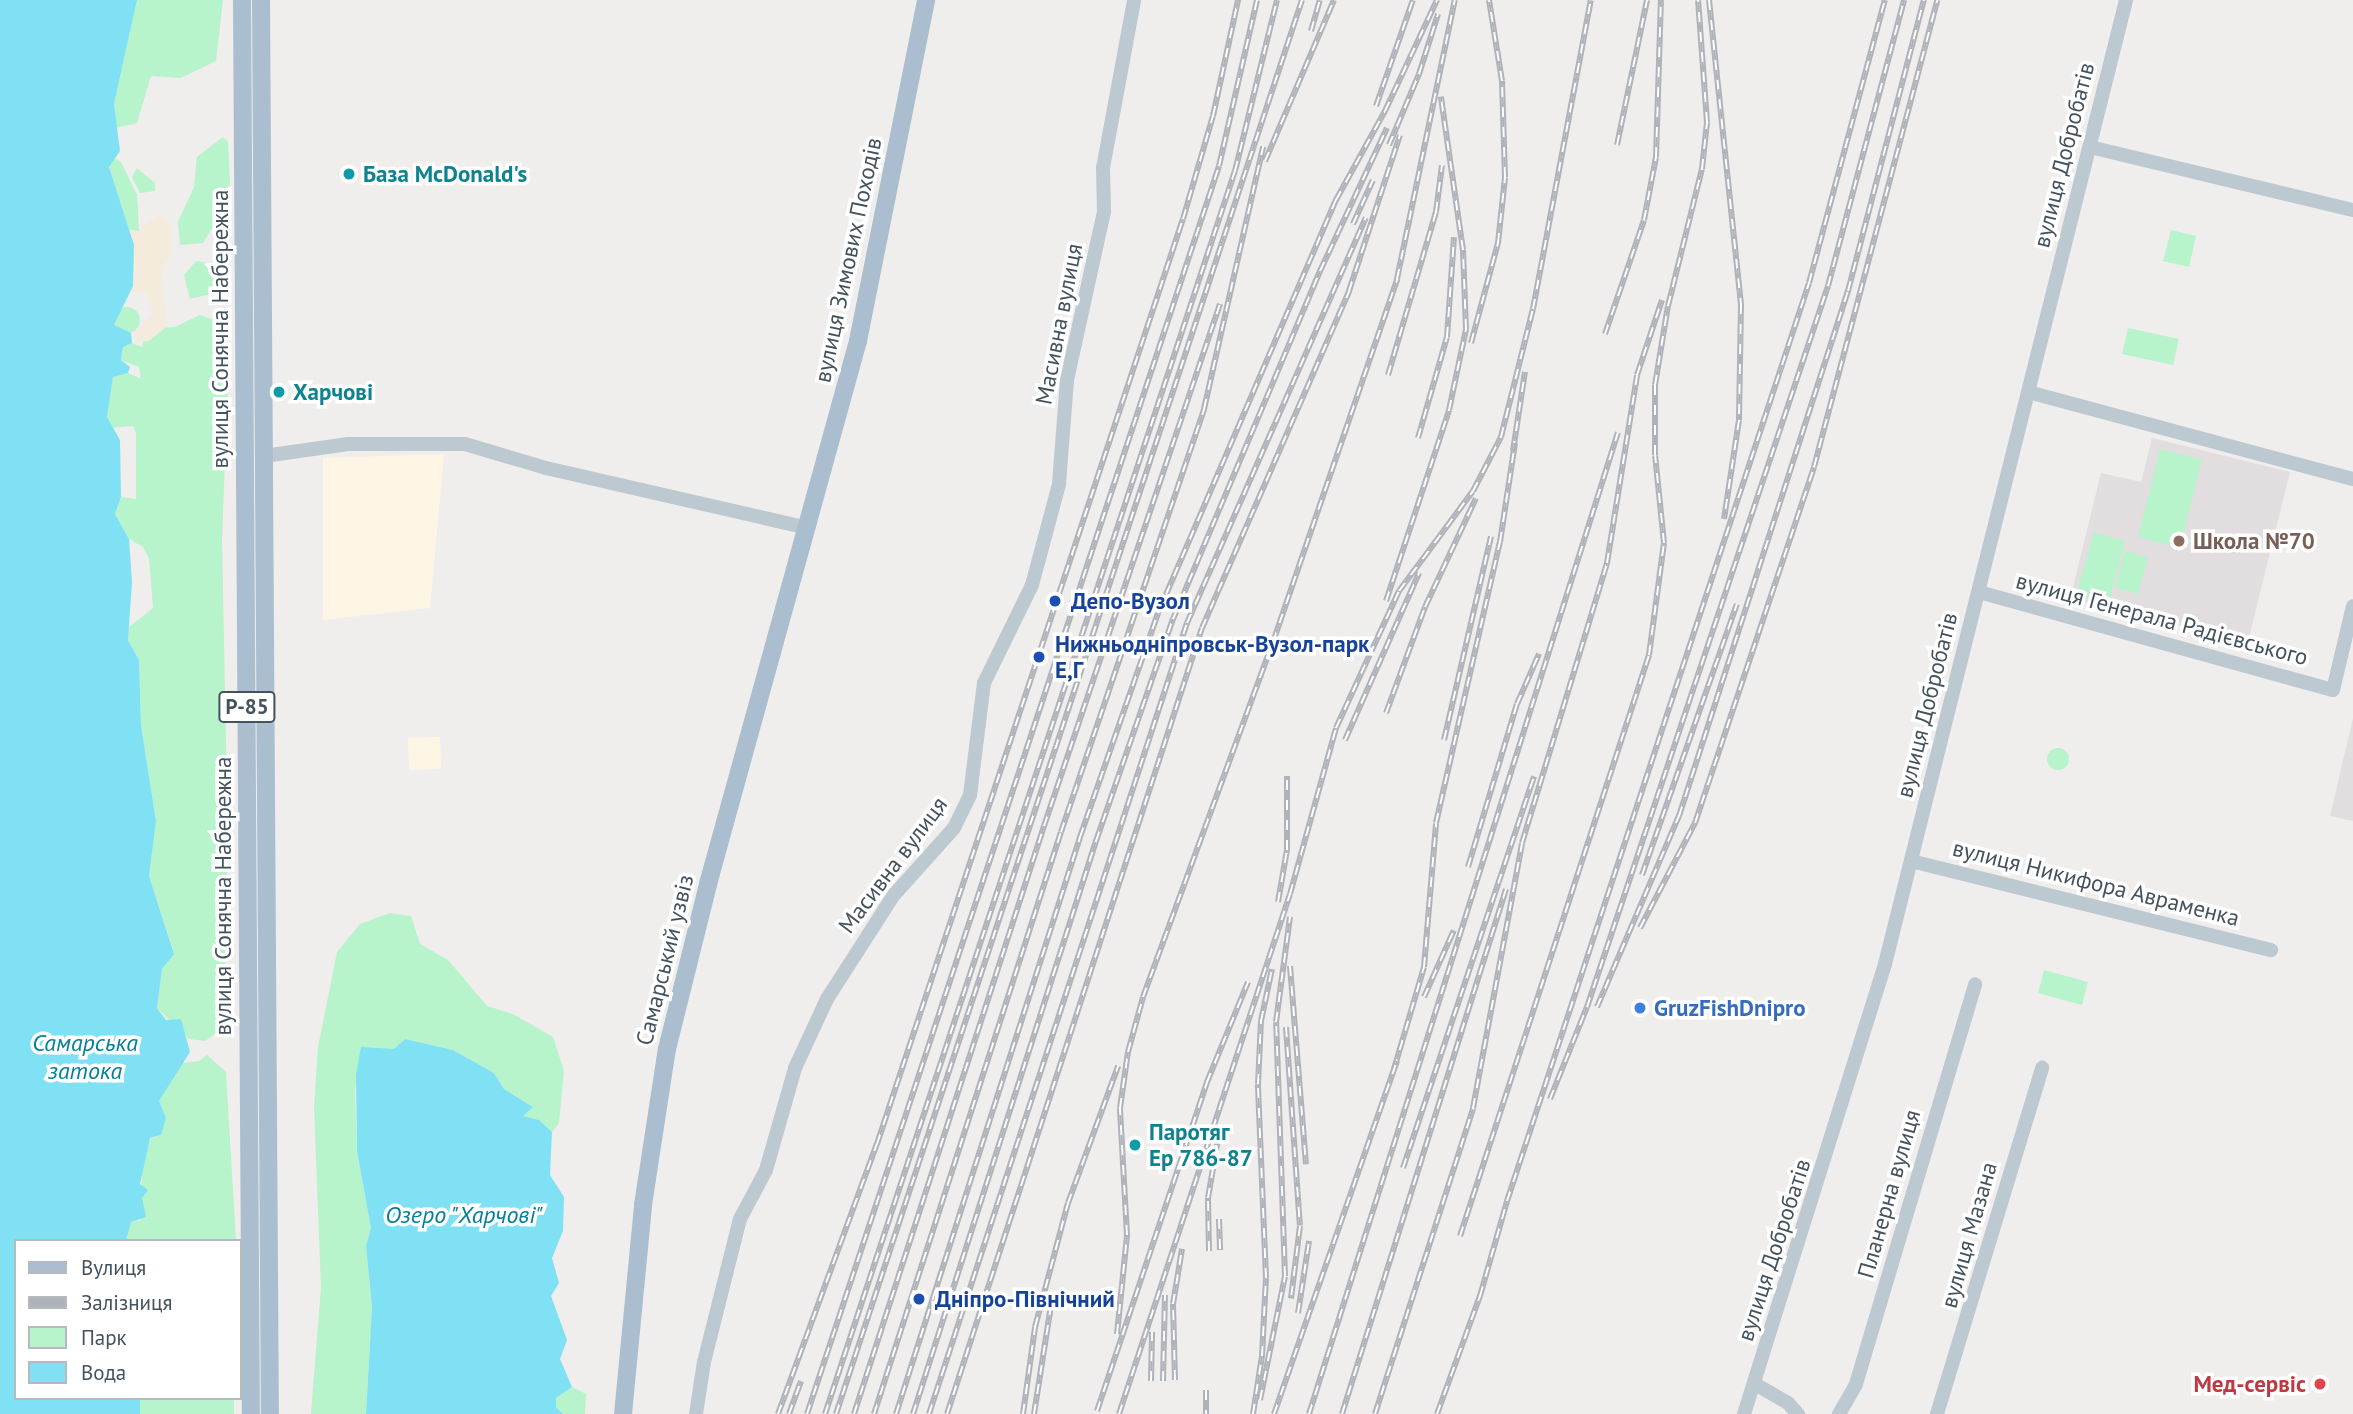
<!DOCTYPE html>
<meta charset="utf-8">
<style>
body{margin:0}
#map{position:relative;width:2353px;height:1414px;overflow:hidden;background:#f0eded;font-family:"PT Sans",sans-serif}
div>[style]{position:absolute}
.commercial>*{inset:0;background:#fdf5e4}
.education>*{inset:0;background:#e2dedf}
.green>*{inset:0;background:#b7f3cb}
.round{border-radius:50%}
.sand>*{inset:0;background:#f4ebdc}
.water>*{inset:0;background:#80e0f4}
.minor>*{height:14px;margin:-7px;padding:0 7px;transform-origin:7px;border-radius:7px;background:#bcc9d1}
.major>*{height:18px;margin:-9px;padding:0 9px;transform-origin:9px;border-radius:9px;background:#aabecf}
.rail>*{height:6px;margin-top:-3px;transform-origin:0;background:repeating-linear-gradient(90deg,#fff 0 10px,#afb3b9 0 20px);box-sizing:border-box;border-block:2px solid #afb3b9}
.dots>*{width:19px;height:19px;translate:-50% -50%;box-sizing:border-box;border:4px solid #fff;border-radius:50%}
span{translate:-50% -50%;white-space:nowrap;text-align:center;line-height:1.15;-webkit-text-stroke:7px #fff;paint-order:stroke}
.shield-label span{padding:2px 5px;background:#fff;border:2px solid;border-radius:5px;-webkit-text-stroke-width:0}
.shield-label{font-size:21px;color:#44525d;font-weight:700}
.street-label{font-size:23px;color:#44525d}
.culture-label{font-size:23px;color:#0d838f;font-weight:700}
.left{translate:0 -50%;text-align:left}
.education-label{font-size:23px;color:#785e54;font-weight:700}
.transit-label{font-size:23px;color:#164399;font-weight:700}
.shop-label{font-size:23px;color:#366cbe;font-weight:700}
.health-label{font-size:23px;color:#be3a42;font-weight:700}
.right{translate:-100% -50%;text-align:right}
.water-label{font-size:24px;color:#03819b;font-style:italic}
.legend{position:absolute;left:14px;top:1239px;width:228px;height:161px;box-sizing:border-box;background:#fff;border:2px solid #b4babe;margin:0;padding:9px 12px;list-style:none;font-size:21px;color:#44525d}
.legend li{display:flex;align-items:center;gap:14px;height:35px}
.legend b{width:35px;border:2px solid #b4babe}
</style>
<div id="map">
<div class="commercial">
<i style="clip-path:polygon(444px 454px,430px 608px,323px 620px,323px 458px)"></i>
<i style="clip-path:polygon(440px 737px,441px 769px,409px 770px,408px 738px)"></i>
</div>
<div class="education">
<i style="clip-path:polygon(2152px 438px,2290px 472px,2248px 642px,2070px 599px,2101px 473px,2141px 482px)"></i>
<i style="clip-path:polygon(2353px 718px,2353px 821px,2330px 816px)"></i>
</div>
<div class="green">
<i style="clip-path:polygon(137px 0,223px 0,216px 61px,181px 78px,151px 76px,137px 123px,116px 128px,114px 104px)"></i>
<i style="clip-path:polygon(223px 137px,228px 142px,230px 183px,224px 209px,203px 243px,180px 245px,178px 222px,194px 187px,197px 157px)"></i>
<i style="clip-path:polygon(113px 157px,121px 162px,137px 195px,139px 231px,129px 230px,109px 167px)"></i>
<i style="clip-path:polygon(137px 168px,155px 183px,155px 191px,140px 193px,132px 177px)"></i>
<i style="clip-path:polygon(2171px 230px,2196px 236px,2189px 267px,2163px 261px)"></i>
<i style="clip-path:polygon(196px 261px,214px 264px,229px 276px,223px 291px,190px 299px,184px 275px)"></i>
<i class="round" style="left:114px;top:307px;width:26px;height:26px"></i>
<i style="clip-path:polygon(200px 315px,226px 324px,228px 379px,222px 540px,228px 846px,223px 1028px,205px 1041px,189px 1039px,157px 1008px,162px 969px,174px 953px,149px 876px,156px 820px,141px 725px,139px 660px,128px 640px,129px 627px,153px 608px,149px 558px,143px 547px,129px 539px,115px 514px,121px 497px,136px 499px,136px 433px,133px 426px,110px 428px,107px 417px,113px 376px,128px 373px,141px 379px,139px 367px,121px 360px,123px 347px,132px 343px,142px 347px,144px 339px,159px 328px,175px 327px)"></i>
<i style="clip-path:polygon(2128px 328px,2179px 339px,2173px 365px,2122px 354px)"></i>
<i style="clip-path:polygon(2160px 449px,2202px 459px,2180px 548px,2138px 537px)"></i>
<i style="clip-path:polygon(2094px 532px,2125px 541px,2108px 604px,2076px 595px)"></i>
<i style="clip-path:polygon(2125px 551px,2148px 557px,2138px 594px,2115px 588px)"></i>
<i class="round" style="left:2047px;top:748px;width:22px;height:22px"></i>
<i style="clip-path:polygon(390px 913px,411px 916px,420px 944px,448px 960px,487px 1006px,513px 1014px,553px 1037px,564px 1071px,559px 1123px,552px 1132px,539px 1120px,522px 1116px,532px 1106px,504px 1089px,494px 1073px,453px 1050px,405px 1039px,394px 1049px,360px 1062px,355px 1090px,357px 1151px,371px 1228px,366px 1246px,372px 1307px,366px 1414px,311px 1414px,321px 1287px,314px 1107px,318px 1047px,337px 952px,360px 924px)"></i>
<i style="clip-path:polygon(2044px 970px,2088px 982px,2082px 1005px,2038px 993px)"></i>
<i style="clip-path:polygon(207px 1055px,226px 1072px,236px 1241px,126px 1241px,131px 1222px,141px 1220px,142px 1160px,151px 1138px,161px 1135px,159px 1101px,182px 1063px,199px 1061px)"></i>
<i style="clip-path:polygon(572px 1387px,586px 1394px,585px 1414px,563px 1414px,556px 1407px,556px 1398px)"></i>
<i style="clip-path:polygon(140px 1398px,234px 1398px,234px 1414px,140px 1414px)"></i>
</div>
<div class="sand">
<i style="clip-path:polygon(158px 215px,169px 222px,172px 252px,164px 265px,161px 287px,167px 319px,165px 328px,149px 341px,137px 342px,134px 332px,153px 315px,146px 292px,130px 292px,134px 245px,129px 230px,139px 231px)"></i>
</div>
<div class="water">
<i style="clip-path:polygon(0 0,137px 0,114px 104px,120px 151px,109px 167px,134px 245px,133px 286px,114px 325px,131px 333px,132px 343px,123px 347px,121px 360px,130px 367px,128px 373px,113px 377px,107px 417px,120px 440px,121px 497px,115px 514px,129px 539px,132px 582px,128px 640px,139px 660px,141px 725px,156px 821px,149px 876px,174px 954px,162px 969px,157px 1008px,166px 1020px,181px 1019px,190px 1052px,159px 1101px,166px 1118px,161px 1135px,150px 1138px,140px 1184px,148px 1190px,142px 1198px,146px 1217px,131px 1222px,126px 1241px,16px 1241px,16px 1398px,140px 1398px,140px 1414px,0 1414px)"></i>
<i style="clip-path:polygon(405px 1039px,453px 1050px,494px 1073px,504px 1089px,533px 1107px,523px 1116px,539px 1120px,552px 1132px,550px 1175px,564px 1197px,563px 1231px,552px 1258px,559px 1283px,551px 1296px,567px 1340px,560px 1359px,572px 1387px,556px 1398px,556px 1407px,563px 1414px,366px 1414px,372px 1307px,366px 1246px,371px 1228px,357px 1151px,356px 1075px,361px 1047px,394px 1049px)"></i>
</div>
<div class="minor">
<i style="left:2090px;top:147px;width:270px;rotate:13.5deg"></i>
<i style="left:2028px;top:392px;width:336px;rotate:15deg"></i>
<i style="left:264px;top:456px;width:85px;rotate:-8.1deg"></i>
<i style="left:348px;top:444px;width:117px"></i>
<i style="left:465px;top:444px;width:84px;rotate:16.5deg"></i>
<i style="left:546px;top:468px;width:269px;rotate:12.9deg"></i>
<i style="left:1979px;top:592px;width:367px;rotate:15.5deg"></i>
<i style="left:2333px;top:690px;width:86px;rotate:-76.6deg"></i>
<i style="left:1911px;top:861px;width:371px;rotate:13.9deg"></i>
<i style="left:1755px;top:1384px;width:38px;rotate:30deg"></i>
<i style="left:1788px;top:1403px;width:15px;rotate:48deg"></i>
<i style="left:696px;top:1414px;width:53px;rotate:-81.3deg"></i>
<i style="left:704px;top:1362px;width:147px;rotate:-75.9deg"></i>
<i style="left:740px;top:1219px;width:55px;rotate:-62deg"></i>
<i style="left:766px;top:1170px;width:106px;rotate:-74.1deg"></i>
<i style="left:795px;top:1068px;width:76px;rotate:-65.1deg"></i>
<i style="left:827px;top:999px;width:122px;rotate:-57.3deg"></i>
<i style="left:893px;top:896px;width:91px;rotate:-48.1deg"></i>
<i style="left:954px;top:828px;width:37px;rotate:-64deg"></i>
<i style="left:970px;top:795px;width:113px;rotate:-82.9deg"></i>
<i style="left:984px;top:683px;width:109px;rotate:-63.9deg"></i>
<i style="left:1032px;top:585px;width:105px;rotate:-75deg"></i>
<i style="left:1059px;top:484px;width:104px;rotate:-85.6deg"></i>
<i style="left:1067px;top:380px;width:172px;rotate:-77.6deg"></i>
<i style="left:1104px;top:212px;width:44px;rotate:-91.3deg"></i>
<i style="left:1103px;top:168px;width:171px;rotate:-79.5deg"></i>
<i style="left:1744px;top:1414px;width:472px;rotate:-72.6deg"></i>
<i style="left:1885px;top:964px;width:994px;rotate:-75.96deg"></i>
<i style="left:1839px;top:1414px;width:34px;rotate:-60deg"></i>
<i style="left:1856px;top:1384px;width:417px;rotate:-73.4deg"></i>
<i style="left:1937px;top:1414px;width:362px;rotate:-73.1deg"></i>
</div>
<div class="major">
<i style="left:242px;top:0;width:1414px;rotate:89.64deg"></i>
<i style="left:261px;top:0;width:1414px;rotate:89.64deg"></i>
<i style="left:623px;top:1414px;width:210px;rotate:-84.5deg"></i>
<i style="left:643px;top:1205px;width:158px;rotate:-81.3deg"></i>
<i style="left:667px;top:1049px;width:170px;rotate:-76deg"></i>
<i style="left:708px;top:884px;width:563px;rotate:-74.56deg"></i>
<i style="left:858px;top:341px;width:348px;rotate:-78.7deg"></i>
</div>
<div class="rail">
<i style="left:1709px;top:0;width:306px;rotate:84deg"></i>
<i style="left:1741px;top:304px;width:116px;rotate:91deg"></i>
<i style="left:1739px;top:420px;width:100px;rotate:98.6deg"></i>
<i style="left:1311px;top:31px;width:32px;rotate:-74deg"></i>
<i style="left:1376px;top:106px;width:112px;rotate:-70.8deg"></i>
<i style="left:1389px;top:145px;width:77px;rotate:-67.1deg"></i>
<i style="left:1419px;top:74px;width:63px;rotate:-72.4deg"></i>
<i style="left:1617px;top:145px;width:148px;rotate:-78.3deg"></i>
<i style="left:1265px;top:161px;width:175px;rotate:-66.8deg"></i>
<i style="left:1353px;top:224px;width:48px;rotate:-65.6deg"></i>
<i style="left:1605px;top:334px;width:120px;rotate:-71.1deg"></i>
<i style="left:1644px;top:220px;width:64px;rotate:-79.2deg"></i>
<i style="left:1656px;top:157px;width:157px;rotate:-88.2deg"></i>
<i style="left:1471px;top:343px;width:104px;rotate:-74.9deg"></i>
<i style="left:1498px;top:243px;width:66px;rotate:-83.9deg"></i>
<i style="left:1505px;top:177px;width:96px;rotate:-91.8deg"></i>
<i style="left:1502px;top:81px;width:82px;rotate:-99.1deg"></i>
<i style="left:1388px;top:375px;width:170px;rotate:-73.6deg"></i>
<i style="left:1436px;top:212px;width:47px;rotate:-82.7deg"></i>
<i style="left:1418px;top:438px;width:105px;rotate:-74deg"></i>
<i style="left:1447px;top:337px;width:100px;rotate:-86deg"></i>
<i style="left:1513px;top:451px;width:80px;rotate:-81.4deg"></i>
<i style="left:1386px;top:601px;width:201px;rotate:-71.7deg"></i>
<i style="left:1449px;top:410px;width:83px;rotate:-78.1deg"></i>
<i style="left:1466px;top:329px;width:79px;rotate:-92.2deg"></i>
<i style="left:1463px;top:250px;width:155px;rotate:-98.2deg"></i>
<i style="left:1386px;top:713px;width:113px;rotate:-69.8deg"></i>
<i style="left:1425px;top:607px;width:120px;rotate:-64.9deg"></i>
<i style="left:1345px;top:740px;width:183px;rotate:-66.1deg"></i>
<i style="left:1444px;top:740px;width:209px;rotate:-77deg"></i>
<i style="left:1468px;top:867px;width:170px;rotate:-73.3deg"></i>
<i style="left:1517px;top:704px;width:55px;rotate:-66.3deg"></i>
<i style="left:1642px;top:875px;width:287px;rotate:-70.7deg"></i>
<i style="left:1278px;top:902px;width:53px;rotate:-80.2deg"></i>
<i style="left:1287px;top:850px;width:74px;rotate:-90deg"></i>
<i style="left:1640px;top:928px;width:119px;rotate:-62.4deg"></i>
<i style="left:1695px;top:823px;width:375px;rotate:-71.5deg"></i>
<i style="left:1814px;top:467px;width:483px;rotate:-75.2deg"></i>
<i style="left:1290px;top:966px;width:199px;rotate:85.4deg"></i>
<i style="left:1424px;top:997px;width:73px;rotate:-65.9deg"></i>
<i style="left:1597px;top:1007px;width:208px;rotate:-66.8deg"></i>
<i style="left:1679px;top:816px;width:552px;rotate:-72.16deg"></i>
<i style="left:1848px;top:291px;width:301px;rotate:-75.4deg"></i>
<i style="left:1286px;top:1027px;width:199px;rotate:86deg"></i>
<i style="left:1300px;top:1226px;width:73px;rotate:97.1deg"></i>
<i style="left:1394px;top:1069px;width:106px;rotate:-73.6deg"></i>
<i style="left:1424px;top:967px;width:144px;rotate:-85.2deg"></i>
<i style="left:1436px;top:823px;width:288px;rotate:-77.2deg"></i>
<i style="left:1500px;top:542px;width:100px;rotate:-81.4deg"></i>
<i style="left:1550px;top:1099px;width:99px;rotate:-68.1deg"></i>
<i style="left:1587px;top:1007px;width:760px;rotate:-71.52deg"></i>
<i style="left:1828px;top:286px;width:296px;rotate:-75.1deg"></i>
<i style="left:1403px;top:1168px;width:413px;rotate:-71.5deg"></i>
<i style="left:1219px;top:1219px;width:31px;rotate:88deg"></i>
<i style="left:1460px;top:1236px;width:611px;rotate:-71.98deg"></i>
<i style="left:1649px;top:655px;width:113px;rotate:-82.4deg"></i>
<i style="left:1664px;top:543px;width:88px;rotate:-95.8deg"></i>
<i style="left:1655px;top:455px;width:70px;rotate:-90deg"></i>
<i style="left:1655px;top:385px;width:80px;rotate:-80.7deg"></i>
<i style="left:1668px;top:306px;width:141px;rotate:-76.1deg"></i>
<i style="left:1702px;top:169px;width:47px;rotate:-83.9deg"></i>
<i style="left:1707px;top:122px;width:122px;rotate:-94.2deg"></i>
<i style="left:1209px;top:1251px;width:53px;rotate:-91.1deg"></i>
<i style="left:1208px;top:1198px;width:66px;rotate:-80.4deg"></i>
<i style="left:1298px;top:1313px;width:73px;rotate:-81.3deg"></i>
<i style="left:1117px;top:1334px;width:100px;rotate:-84.2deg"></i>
<i style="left:1127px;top:1235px;width:127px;rotate:-93.2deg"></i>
<i style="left:1120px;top:1108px;width:57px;rotate:-81.9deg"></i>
<i style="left:1128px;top:1052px;width:57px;rotate:-74.7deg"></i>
<i style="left:1143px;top:997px;width:378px;rotate:-69.9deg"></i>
<i style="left:1273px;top:642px;width:384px;rotate:-71.1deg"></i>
<i style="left:1397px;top:279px;width:285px;rotate:-78.3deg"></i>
<i style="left:1175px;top:1380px;width:76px;rotate:-91.5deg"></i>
<i style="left:1173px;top:1304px;width:56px;rotate:-80.7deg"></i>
<i style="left:1151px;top:1381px;width:49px;rotate:-88.8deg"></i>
<i style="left:1163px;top:1381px;width:86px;rotate:-88.7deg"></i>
<i style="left:1206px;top:1390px;width:24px;rotate:90deg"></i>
<i style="left:1260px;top:1400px;width:126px;rotate:-78.6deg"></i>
<i style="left:1285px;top:1276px;width:254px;rotate:-92deg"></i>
<i style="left:1276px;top:1022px;width:106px;rotate:-82.4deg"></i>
<i style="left:1097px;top:1411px;width:347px;rotate:-71.5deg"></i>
<i style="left:1207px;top:1082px;width:108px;rotate:-67.7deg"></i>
<i style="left:778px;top:1414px;width:288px;rotate:-69.9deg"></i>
<i style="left:877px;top:1144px;width:974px;rotate:-71.7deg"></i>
<i style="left:1183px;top:219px;width:107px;rotate:-73.8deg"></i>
<i style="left:1213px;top:116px;width:119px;rotate:-77.8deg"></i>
<i style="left:789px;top:1414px;width:35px;rotate:-70deg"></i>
<i style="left:807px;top:1414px;width:1314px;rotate:-71.73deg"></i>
<i style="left:1219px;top:166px;width:170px;rotate:-77.1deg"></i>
<i style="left:825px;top:1414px;width:1309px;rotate:-71.75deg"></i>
<i style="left:1235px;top:171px;width:176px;rotate:-76.2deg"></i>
<i style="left:836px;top:1414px;width:1489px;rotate:-71.76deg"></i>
<i style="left:854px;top:1414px;width:618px;rotate:-72.09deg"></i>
<i style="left:1044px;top:826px;width:551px;rotate:-71.37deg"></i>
<i style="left:874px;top:1414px;width:611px;rotate:-72.19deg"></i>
<i style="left:1061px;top:832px;width:447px;rotate:-71.3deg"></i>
<i style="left:1204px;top:409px;width:269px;rotate:-77.3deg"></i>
<i style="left:896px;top:1414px;width:606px;rotate:-72.31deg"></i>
<i style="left:1080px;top:837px;width:237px;rotate:-70.8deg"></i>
<i style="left:1158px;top:613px;width:450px;rotate:-66.7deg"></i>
<i style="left:1336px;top:200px;width:102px;rotate:-61.2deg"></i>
<i style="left:1385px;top:111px;width:123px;rotate:-64.9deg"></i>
<i style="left:913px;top:1414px;width:602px;rotate:-72.29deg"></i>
<i style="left:1096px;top:841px;width:235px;rotate:-70.9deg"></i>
<i style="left:1173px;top:619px;width:378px;rotate:-67.1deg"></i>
<i style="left:1320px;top:271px;width:158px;rotate:-64.9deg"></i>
<i style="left:929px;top:1414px;width:832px;rotate:-71.94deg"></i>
<i style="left:1187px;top:623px;width:443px;rotate:-66.2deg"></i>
<i style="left:947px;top:1414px;width:826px;rotate:-72.03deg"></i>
<i style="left:1202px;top:628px;width:368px;rotate:-66.4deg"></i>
<i style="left:1349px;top:291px;width:164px;rotate:-71.9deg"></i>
<i style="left:1023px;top:1414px;width:88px;rotate:-82.1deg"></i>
<i style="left:1035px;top:1327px;width:128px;rotate:-75.1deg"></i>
<i style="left:1068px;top:1203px;width:146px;rotate:-69.9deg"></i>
<i style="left:1034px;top:1414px;width:109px;rotate:-81.1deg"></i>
<i style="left:1119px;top:1414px;width:547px;rotate:-71.8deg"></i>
<i style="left:1290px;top:894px;width:172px;rotate:-74.5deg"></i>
<i style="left:1336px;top:728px;width:151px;rotate:-65.3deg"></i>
<i style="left:1399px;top:591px;width:124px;rotate:-53.5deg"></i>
<i style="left:1473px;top:491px;width:61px;rotate:-62.6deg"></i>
<i style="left:1501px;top:437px;width:132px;rotate:-76deg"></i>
<i style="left:1533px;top:309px;width:314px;rotate:-79.4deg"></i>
<i style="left:1253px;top:1414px;width:59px;rotate:-81.2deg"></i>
<i style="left:1262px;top:1356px;width:78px;rotate:-87.1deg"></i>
<i style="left:1266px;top:1278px;width:194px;rotate:-92.4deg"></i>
<i style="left:1258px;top:1084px;width:63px;rotate:-87.3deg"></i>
<i style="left:1261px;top:1021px;width:53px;rotate:-78.1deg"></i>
<i style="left:1274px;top:1414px;width:374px;rotate:-70.8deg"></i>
<i style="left:1309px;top:1414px;width:1029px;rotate:-72.53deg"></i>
<i style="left:1342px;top:1414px;width:550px;rotate:-72.65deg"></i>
<i style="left:1375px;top:1414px;width:321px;rotate:-72.2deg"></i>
<i style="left:1473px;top:1108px;width:269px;rotate:-79.5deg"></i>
<i style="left:1522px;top:843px;width:293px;rotate:-73.1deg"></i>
<i style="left:1607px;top:563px;width:190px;rotate:-80.9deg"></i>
<i style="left:1637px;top:375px;width:79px;rotate:-71.6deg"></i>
<i style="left:1437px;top:1414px;width:126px;rotate:-70deg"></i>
<i style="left:1480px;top:1296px;width:99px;rotate:-74.1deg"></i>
<i style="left:1507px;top:1201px;width:966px;rotate:-71.79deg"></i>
<i style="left:1809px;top:283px;width:293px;rotate:-75deg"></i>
</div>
<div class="dots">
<i style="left:349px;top:174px;background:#0f9aa8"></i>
<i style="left:279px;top:392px;background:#0f9aa8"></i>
<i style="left:2179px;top:541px;background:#8d6e63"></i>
<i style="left:1055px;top:601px;background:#1a4fb4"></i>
<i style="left:1039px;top:657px;background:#1a4fb4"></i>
<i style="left:1640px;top:1008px;background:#3f7fe0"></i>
<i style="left:1135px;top:1145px;background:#0f9aa8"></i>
<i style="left:919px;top:1299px;background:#1a4fb4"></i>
<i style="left:2320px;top:1384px;background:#e0444e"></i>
</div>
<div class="shield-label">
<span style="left:247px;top:707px">Р-85</span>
</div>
<div class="street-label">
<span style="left:2064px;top:155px;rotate:-76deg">вулиця Добробатів</span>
<span style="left:848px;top:260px;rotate:-78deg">вулиця Зимових Походів</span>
<span style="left:1059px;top:324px;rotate:-79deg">Масивна вулиця</span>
<span style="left:220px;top:329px;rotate:-90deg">вулиця Сонячна Набережна</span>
<span style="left:2162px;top:619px;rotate:15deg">вулиця Генерала Радієвського</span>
<span style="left:1927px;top:705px;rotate:-76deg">вулиця Добробатів</span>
<span style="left:893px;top:865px;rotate:-53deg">Масивна вулиця</span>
<span style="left:2096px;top:883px;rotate:14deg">вулиця Никифора Авраменка</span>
<span style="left:223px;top:896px;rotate:-90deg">вулиця Сонячна Набережна</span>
<span style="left:665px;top:960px;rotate:-76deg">Самарський узвіз</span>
<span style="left:1889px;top:1194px;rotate:-74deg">Планерна вулиця</span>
<span style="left:1969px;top:1235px;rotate:-74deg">вулиця Мазана</span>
<span style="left:1774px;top:1250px;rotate:-72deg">вулиця Добробатів</span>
</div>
<div class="culture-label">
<span class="left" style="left:363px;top:174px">База McDonald's</span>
<span class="left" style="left:293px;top:392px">Харчові</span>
<span class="left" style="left:1149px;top:1145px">Паротяг<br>Ер 786-87</span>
</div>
<div class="education-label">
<span class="left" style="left:2193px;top:541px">Школа №70</span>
</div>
<div class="transit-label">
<span class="left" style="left:1071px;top:601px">Депо-Вузол</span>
<span class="left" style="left:1055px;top:657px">Нижньодніпровськ-Вузол-парк<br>Е,Г</span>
<span class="left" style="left:935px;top:1299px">Дніпро-Північний</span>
</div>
<div class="shop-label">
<span class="left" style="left:1654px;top:1008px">GruzFishDnipro</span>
</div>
<div class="health-label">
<span class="right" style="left:2306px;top:1384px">Мед-сервіс</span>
</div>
<div class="water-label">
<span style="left:85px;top:1057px">Самарська<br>затока</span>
<span style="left:464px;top:1215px">Озеро "Харчові"</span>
</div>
<ul class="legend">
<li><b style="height:9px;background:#aabecf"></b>Вулиця</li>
<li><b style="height:9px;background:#afb3b9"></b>Залізниця</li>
<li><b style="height:19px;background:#b7f3cb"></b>Парк</li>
<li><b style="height:19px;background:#80e0f4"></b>Вода</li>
</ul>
</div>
